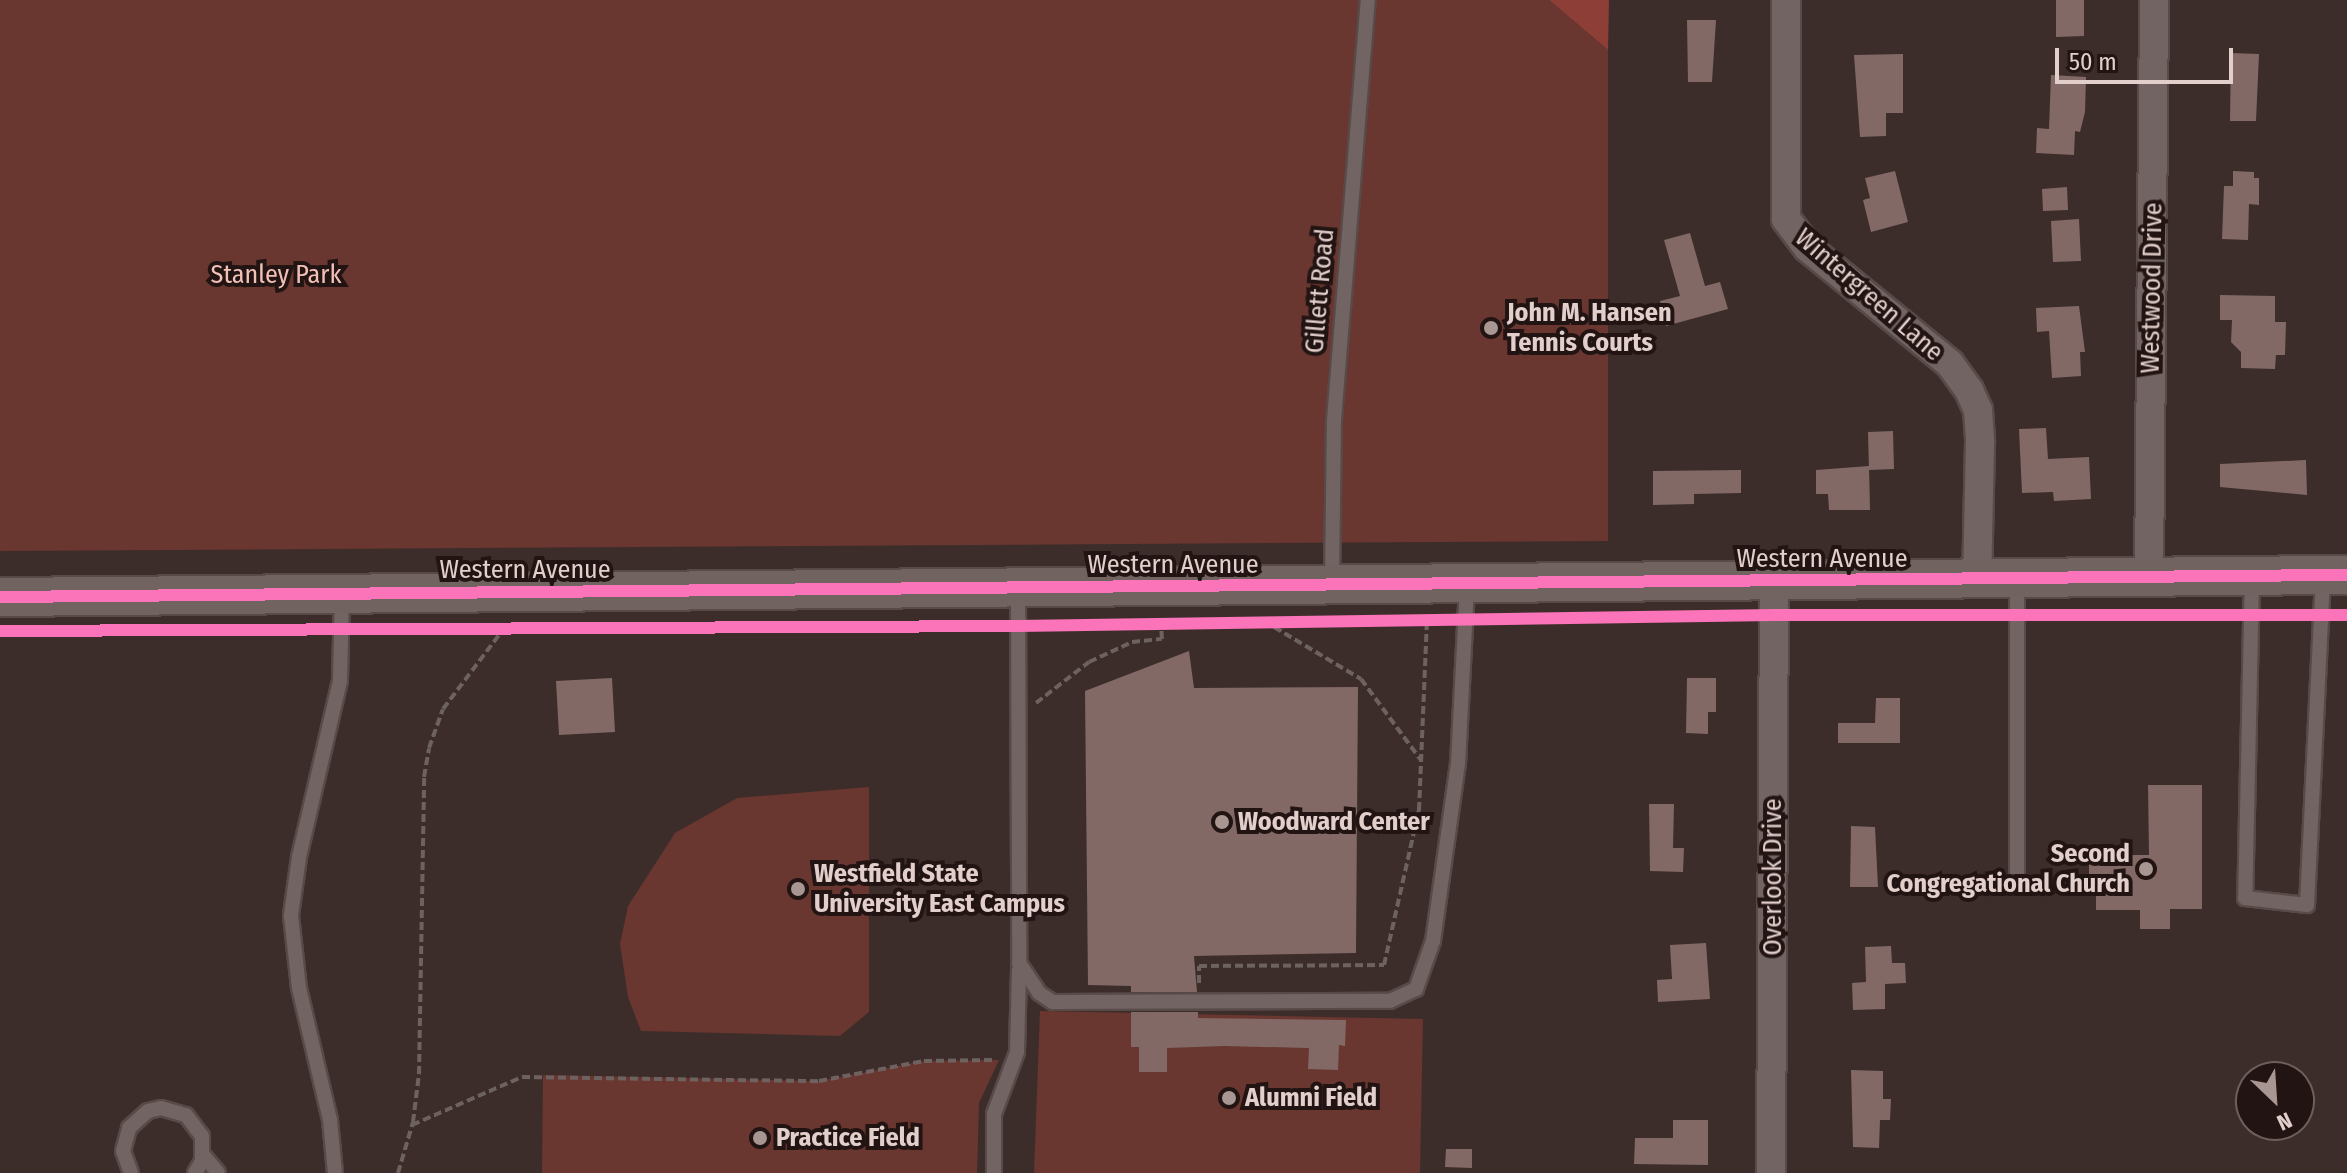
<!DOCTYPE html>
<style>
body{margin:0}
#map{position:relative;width:2347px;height:1173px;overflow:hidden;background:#3c2d2a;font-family:"Fira Sans Condensed",sans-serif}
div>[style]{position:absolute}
.green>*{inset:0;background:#6a3630}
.forest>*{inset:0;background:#8d3e36}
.building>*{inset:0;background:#826965}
.path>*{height:4px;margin-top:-2px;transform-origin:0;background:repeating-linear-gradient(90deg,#6d6260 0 8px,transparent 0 12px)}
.roads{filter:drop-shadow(2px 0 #584a48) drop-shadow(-2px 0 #584a48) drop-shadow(0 2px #584a48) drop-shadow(0 -2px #584a48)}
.lane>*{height:14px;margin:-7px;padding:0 7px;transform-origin:7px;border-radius:7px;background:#716462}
.street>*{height:28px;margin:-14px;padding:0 14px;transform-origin:14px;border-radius:14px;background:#716462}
.secondary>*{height:38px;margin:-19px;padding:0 19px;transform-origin:19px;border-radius:19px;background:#716360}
.cycleway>*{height:12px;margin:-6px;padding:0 6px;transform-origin:6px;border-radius:6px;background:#fb73b8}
.dots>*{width:22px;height:22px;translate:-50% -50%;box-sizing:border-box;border:4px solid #211412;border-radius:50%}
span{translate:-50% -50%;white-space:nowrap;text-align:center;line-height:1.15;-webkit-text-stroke:8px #211412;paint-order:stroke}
.park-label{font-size:26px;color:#f3c0b8}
.street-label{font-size:26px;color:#e2cfcc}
.poi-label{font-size:26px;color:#e2cfcc;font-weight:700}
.left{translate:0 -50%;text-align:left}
.right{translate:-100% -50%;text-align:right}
.north{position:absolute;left:2235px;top:1061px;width:80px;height:80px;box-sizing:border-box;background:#211412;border:2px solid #6e5f5c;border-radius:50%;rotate:155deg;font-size:22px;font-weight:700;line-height:32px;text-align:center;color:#e2cfcc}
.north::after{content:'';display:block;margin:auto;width:28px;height:36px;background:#a89693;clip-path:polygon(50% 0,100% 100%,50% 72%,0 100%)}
.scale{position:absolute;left:2055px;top:48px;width:178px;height:36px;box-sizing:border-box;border:4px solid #e2cfcc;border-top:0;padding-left:10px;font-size:24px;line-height:28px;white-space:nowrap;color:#e2cfcc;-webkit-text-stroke:6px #211412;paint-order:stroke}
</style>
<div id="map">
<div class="green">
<i style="clip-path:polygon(0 0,1549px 0,1608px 50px,1608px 541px,0 551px)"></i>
<i style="clip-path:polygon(869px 787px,869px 1012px,840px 1036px,641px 1031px,628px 997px,620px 944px,628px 906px,675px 833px,737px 798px)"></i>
<i style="clip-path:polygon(1040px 1011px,1423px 1019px,1420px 1173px,1034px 1173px)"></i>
<i style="clip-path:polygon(999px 1060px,979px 1103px,977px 1173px,542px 1173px,543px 1075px,819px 1081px,924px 1061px)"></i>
</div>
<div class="forest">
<i style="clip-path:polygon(1549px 0,1609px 0,1608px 50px)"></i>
</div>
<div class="building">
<i style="clip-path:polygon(2056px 0,2084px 0,2084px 36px,2056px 37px)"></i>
<i style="clip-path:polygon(1687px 20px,1716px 20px,1712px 82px,1688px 82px)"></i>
<i style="clip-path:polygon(2231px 53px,2259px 54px,2256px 121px,2230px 121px)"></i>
<i style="clip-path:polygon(1903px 54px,1903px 113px,1886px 113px,1886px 136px,1860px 137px,1854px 55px)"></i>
<i style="clip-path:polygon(2051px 75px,2086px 77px,2085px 112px,2080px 132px,2075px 131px,2074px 155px,2036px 153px,2037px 128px,2049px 129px)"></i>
<i style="clip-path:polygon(1895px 171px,1908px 222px,1871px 232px,1863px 200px,1870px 198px,1865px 178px)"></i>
<i style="clip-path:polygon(2233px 171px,2254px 172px,2254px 178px,2259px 178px,2259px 205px,2249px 204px,2248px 240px,2222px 239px,2224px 186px,2233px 186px)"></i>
<i style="clip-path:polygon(2067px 187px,2068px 210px,2043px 211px,2042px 189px)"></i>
<i style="clip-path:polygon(2079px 219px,2081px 261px,2053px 262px,2051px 221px)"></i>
<i style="clip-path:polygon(1690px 233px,1705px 286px,1720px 282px,1728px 309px,1666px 326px,1660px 301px,1680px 296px,1664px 240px)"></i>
<i style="clip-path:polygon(2220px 295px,2275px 296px,2275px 322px,2286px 322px,2285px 355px,2276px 355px,2275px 369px,2241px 368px,2241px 352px,2231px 342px,2232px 320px,2220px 320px)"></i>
<i style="clip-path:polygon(2079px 306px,2085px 352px,2080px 352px,2081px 376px,2052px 378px,2049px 331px,2037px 332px,2036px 308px)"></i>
<i style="clip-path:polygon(2046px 428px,2048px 459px,2089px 457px,2091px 499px,2054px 501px,2053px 492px,2022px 493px,2019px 429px)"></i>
<i style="clip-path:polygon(1893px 431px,1894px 469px,1869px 470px,1868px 432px)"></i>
<i style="clip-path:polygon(2306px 460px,2307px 495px,2220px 487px,2220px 464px)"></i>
<i style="clip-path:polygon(1869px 466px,1870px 510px,1829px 510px,1828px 494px,1816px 494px,1816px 470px)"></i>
<i style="clip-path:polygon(1741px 470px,1741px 493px,1694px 494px,1694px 504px,1653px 505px,1653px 471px)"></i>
<i style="clip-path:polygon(1189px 651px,1194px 688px,1358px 687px,1356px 953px,1194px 956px,1197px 992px,1131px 992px,1131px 986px,1088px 985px,1085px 691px)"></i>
<i style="clip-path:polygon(612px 678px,615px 732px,559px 735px,556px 681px)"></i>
<i style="clip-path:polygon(1687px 678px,1716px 678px,1716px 712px,1708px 712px,1708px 734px,1686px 733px)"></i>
<i style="clip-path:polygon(1876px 698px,1900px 698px,1900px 743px,1838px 743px,1838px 723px,1875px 723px)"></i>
<i style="clip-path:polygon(2148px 785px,2202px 785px,2202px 909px,2170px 909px,2170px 929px,2140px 929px,2140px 910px,2096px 910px,2096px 884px,2089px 884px,2089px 855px,2149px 855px)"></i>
<i style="clip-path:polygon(1649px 804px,1674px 804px,1673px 848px,1684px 848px,1683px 872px,1650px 871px)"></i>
<i style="clip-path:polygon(1851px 826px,1875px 827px,1878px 887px,1850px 887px)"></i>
<i style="clip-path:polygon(1706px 943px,1710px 999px,1658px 1002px,1657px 980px,1672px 979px,1670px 945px)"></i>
<i style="clip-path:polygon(1891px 946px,1892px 963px,1905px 963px,1906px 983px,1885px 984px,1885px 1009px,1853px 1010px,1852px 983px,1866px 982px,1865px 947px)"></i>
<i style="clip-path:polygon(1131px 1012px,1198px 1012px,1198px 1018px,1346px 1020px,1345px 1046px,1339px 1045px,1338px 1070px,1308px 1069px,1309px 1048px,1224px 1046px,1167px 1048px,1167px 1072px,1139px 1072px,1139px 1047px,1131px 1047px)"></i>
<i style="clip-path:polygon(1851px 1070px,1883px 1071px,1883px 1099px,1891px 1099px,1890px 1120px,1880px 1120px,1879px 1148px,1853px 1147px)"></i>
<i style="clip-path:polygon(1673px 1120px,1708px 1120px,1708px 1165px,1634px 1164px,1635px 1138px,1673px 1138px)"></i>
<i style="clip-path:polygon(1446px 1149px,1472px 1149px,1472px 1168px,1445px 1167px)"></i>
</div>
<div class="path">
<i style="left:1264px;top:621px;width:113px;rotate:30.9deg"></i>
<i style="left:1361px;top:679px;width:101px;rotate:53.5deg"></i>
<i style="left:1036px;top:703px;width:67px;rotate:-37.7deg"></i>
<i style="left:1089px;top:662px;width:47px;rotate:-24.9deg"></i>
<i style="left:1132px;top:642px;width:30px;rotate:-6deg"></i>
<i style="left:1162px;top:639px;width:16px;rotate:-94deg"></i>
<i style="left:1199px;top:983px;width:17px;rotate:-90deg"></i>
<i style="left:1199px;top:966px;width:185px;rotate:-0.3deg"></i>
<i style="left:1384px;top:965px;width:159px;rotate:-77.3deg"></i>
<i style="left:1419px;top:810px;width:192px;rotate:-87.6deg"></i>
<i style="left:412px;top:1125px;width:120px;rotate:-23.6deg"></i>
<i style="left:522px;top:1077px;width:297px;rotate:0.8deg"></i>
<i style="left:819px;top:1081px;width:107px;rotate:-10.8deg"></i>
<i style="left:924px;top:1061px;width:69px;rotate:-0.8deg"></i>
<i style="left:398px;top:1173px;width:53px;rotate:-73.6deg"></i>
<i style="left:413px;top:1122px;width:48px;rotate:-82.9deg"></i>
<i style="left:419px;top:1074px;width:297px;rotate:-89deg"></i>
<i style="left:424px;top:777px;width:29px;rotate:-80deg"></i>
<i style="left:429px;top:748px;width:41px;rotate:-70.3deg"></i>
<i style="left:443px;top:709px;width:103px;rotate:-52.9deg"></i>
</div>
<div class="roads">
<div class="lane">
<i style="left:2252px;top:576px;width:322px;rotate:91.2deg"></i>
<i style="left:2245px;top:898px;width:62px;rotate:6.4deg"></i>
<i style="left:2307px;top:905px;width:329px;rotate:-87.2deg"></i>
<i style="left:2017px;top:581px;width:293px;rotate:90deg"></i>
<i style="left:1332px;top:582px;width:162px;rotate:-89.3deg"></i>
<i style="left:1334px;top:420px;width:421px;rotate:-85.4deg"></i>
<i style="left:1018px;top:589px;width:374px;rotate:89.8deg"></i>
<i style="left:1019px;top:963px;width:36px;rotate:56deg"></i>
<i style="left:1039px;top:993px;width:17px;rotate:33deg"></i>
<i style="left:1053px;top:1002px;width:337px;rotate:-0.2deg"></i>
<i style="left:1390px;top:1001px;width:29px;rotate:-25deg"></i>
<i style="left:1416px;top:989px;width:51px;rotate:-70.5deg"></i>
<i style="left:1433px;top:941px;width:179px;rotate:-82deg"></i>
<i style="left:1458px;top:764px;width:179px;rotate:-87.1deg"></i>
<i style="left:203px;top:1155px;width:23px;rotate:50deg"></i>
<i style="left:131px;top:1173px;width:23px;rotate:-110deg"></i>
<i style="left:123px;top:1151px;width:24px;rotate:-75deg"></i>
<i style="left:129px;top:1128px;width:25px;rotate:-42deg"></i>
<i style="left:148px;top:1111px;width:13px;rotate:-13deg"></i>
<i style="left:161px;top:1108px;width:26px;rotate:16deg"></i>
<i style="left:186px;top:1115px;width:26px;rotate:53deg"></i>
<i style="left:202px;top:1136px;width:25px;rotate:90deg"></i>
<i style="left:202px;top:1161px;width:14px;rotate:120deg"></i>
<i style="left:335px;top:1173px;width:53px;rotate:-95.4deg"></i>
<i style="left:330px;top:1120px;width:136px;rotate:-103.2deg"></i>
<i style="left:299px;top:988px;width:73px;rotate:-96.3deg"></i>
<i style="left:291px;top:915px;width:59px;rotate:-82.1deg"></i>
<i style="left:299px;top:857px;width:181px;rotate:-76.9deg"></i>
<i style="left:340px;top:681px;width:86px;rotate:-88.7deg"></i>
<i style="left:994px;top:1173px;width:59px;rotate:-90deg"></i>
<i style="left:994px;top:1114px;width:66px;rotate:-69.6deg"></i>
<i style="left:1017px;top:1052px;width:82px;rotate:-88.6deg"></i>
</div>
<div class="street">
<i style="left:1786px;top:0;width:219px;rotate:90deg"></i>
<i style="left:1786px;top:219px;width:36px;rotate:53deg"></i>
<i style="left:1808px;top:248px;width:183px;rotate:39.2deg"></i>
<i style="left:1950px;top:364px;width:32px;rotate:54deg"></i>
<i style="left:1969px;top:390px;width:22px;rotate:66deg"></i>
<i style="left:1978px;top:410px;width:32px;rotate:86deg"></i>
<i style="left:1980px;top:442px;width:139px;rotate:91.2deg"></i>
<i style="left:2149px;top:577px;width:577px;rotate:-89.5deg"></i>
<i style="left:1771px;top:1173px;width:592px;rotate:-89.71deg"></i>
</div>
<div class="secondary">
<i style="left:0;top:597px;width:2347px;rotate:-0.54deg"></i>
</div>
</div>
<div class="cycleway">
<i style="left:0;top:597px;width:2347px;rotate:-0.54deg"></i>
<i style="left:0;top:631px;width:1017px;rotate:-0.28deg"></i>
<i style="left:1017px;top:626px;width:757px;rotate:-0.83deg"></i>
<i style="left:1774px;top:615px;width:573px"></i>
</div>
<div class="dots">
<i style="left:1491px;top:328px;background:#a89693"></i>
<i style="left:1222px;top:822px;background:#a89693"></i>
<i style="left:2146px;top:869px;background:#a89693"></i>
<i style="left:798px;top:889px;background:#a89693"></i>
<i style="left:1229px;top:1098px;background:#a89693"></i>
<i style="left:760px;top:1138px;background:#a89693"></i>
</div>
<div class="park-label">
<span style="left:276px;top:275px">Stanley Park</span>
</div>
<div class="street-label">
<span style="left:2152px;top:288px;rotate:-89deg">Westwood Drive</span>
<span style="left:1320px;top:291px;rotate:-85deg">Gillett Road</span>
<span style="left:1869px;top:295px;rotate:41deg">Wintergreen Lane</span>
<span style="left:1822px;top:559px">Western Avenue</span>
<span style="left:1173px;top:565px">Western Avenue</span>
<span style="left:525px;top:570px">Western Avenue</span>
<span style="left:1773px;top:877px;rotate:-90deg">Overlook Drive</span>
</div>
<div class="poi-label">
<span class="left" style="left:1507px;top:328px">John M. Hansen<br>Tennis Courts</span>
<span class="left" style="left:1238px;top:822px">Woodward Center</span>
<span class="right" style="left:2130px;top:869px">Second<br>Congregational Church</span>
<span class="left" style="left:814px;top:889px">Westfield State<br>University East Campus</span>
<span class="left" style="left:1245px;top:1098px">Alumni Field</span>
<span class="left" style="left:776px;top:1138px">Practice Field</span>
</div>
<div class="north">N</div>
<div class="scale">50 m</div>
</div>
